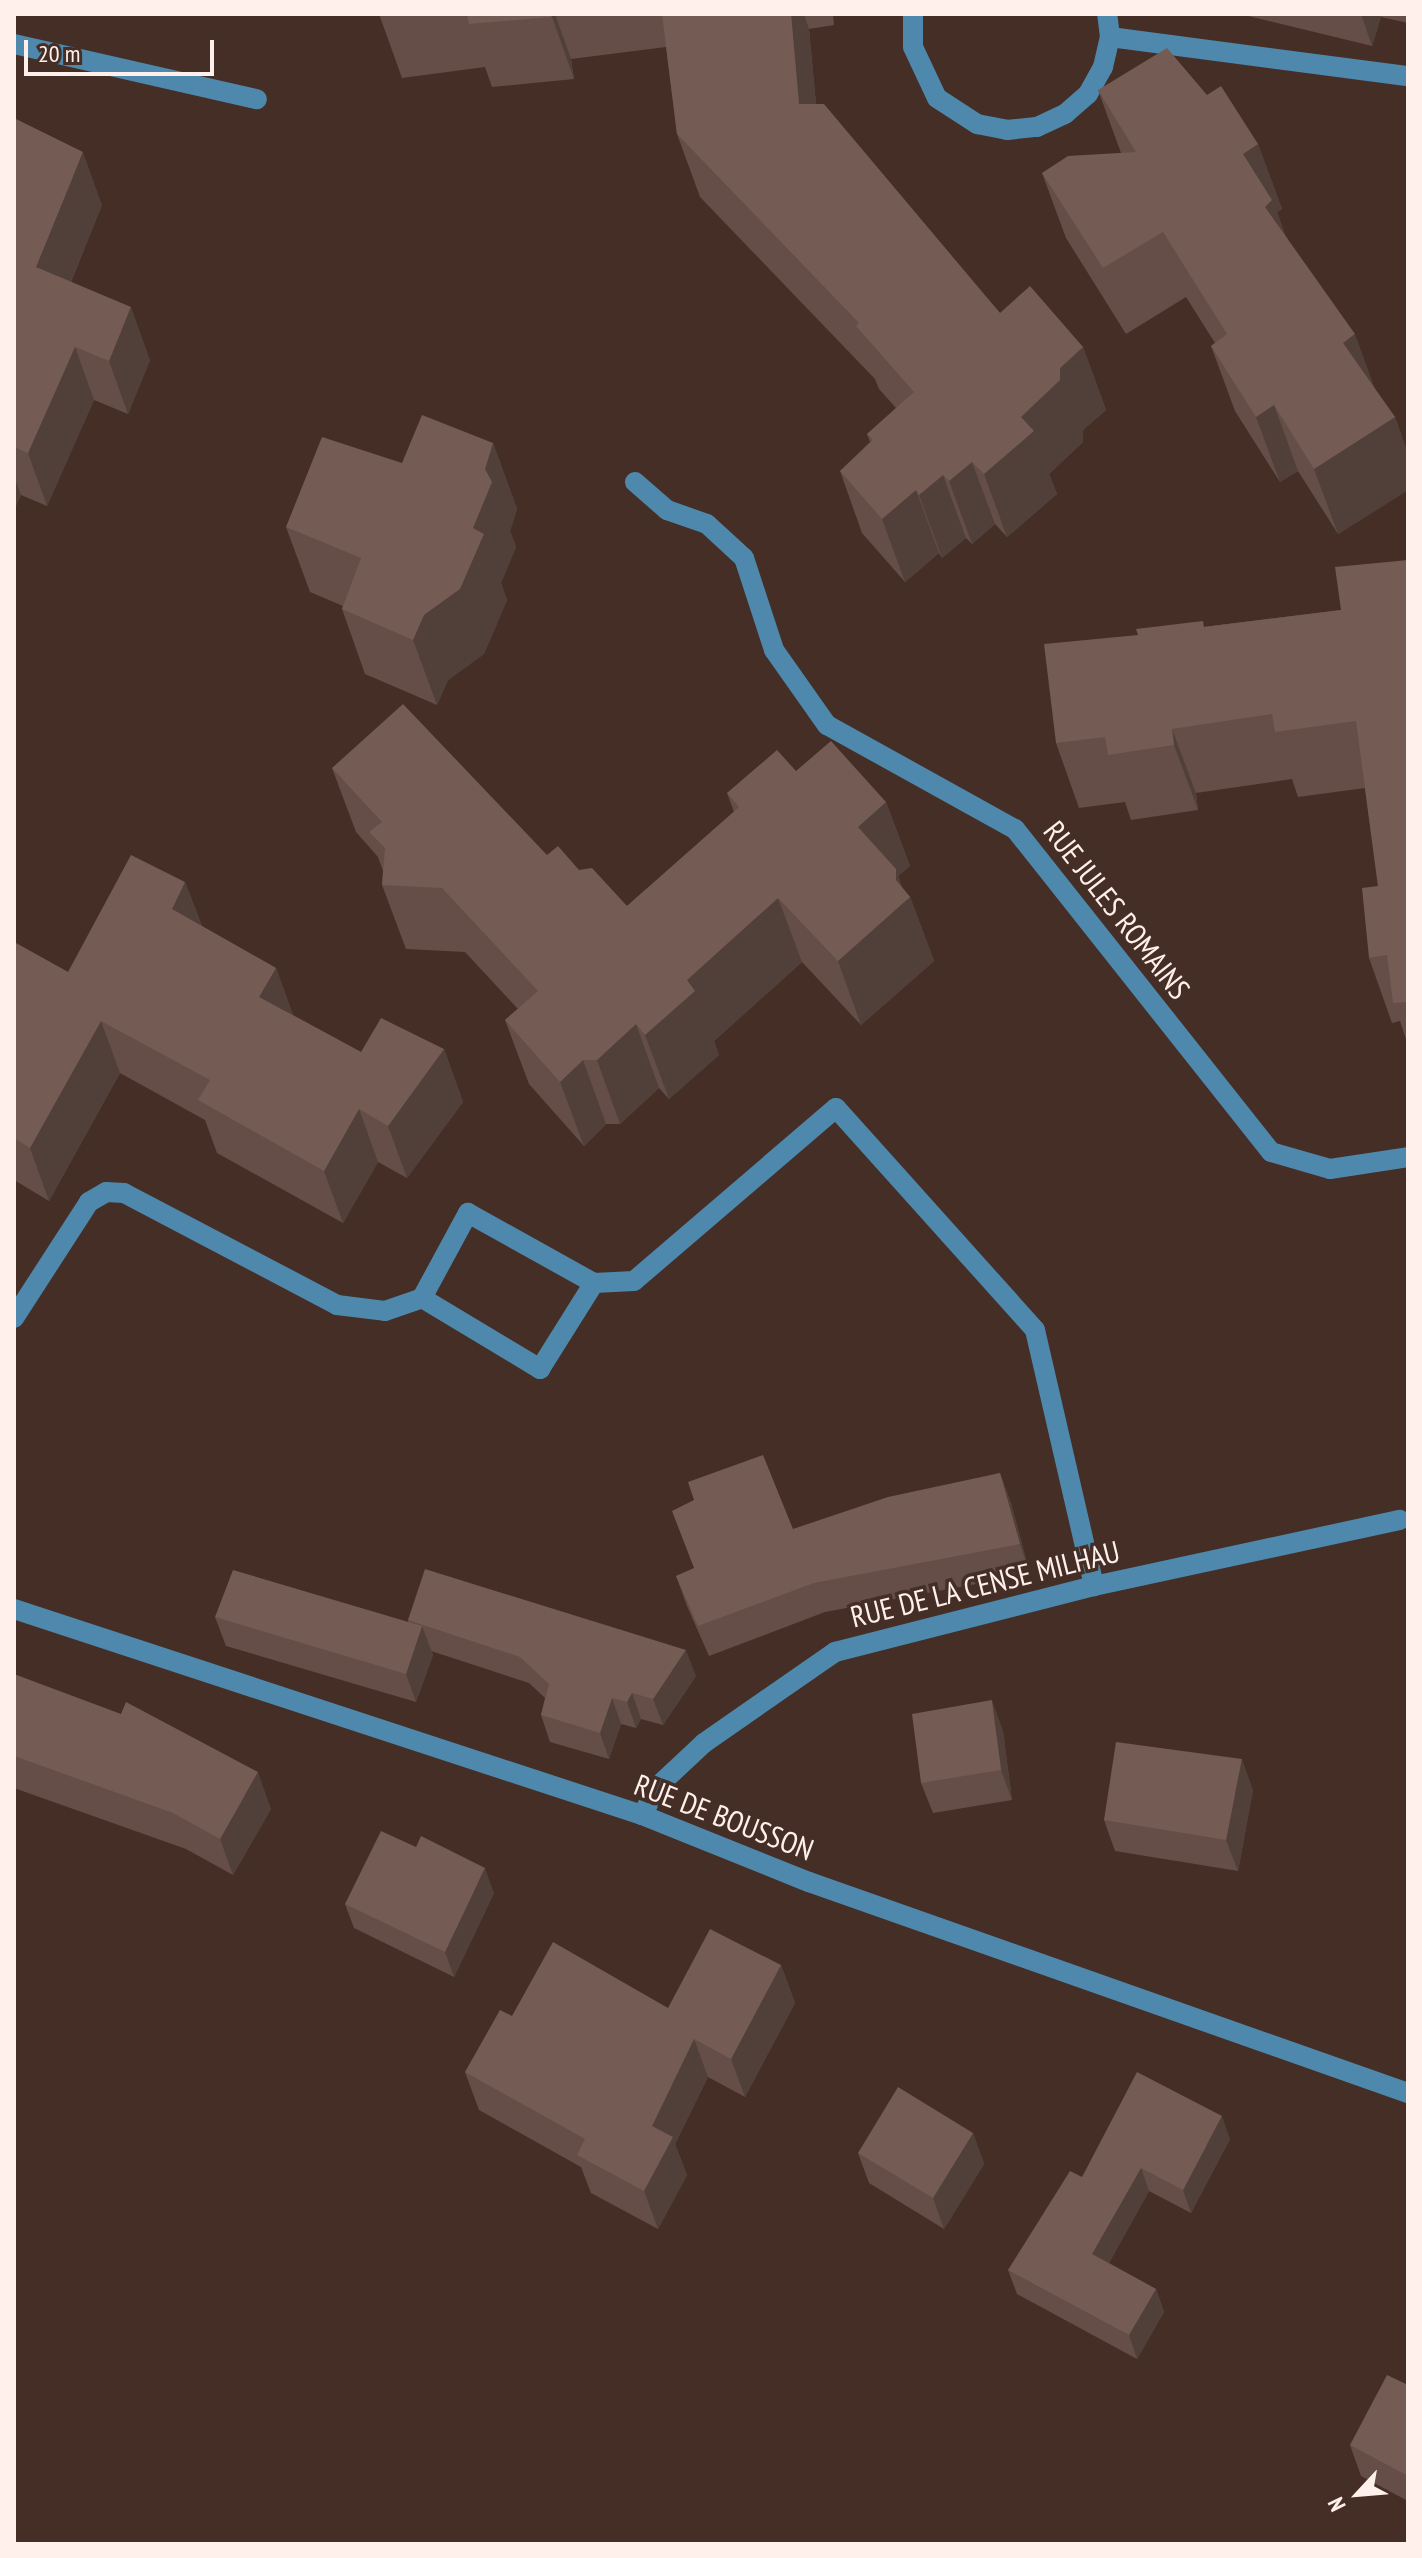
<!DOCTYPE html>
<style>
body{margin:0}
#map{position:relative;width:1422px;height:2558px;overflow:hidden;background:#442e26;font-family:"PT Sans Narrow",sans-serif}
div>[style]{position:absolute}
.minor>*{height:20px;margin:-10px;padding:0 10px;transform-origin:10px;border-radius:10px;background:#4e89ad}
.wall>*{inset:0;background:#644e47}
.shaded-wall>*{inset:0;background:#51403a}
.building>*{inset:0;background:#745b53}
span{translate:-50% -50%;white-space:nowrap;text-align:center;line-height:1.15;-webkit-text-stroke:7px #442e26;paint-order:stroke}
.street-label{font-size:30px;color:#fff0eb}
.frame{position:absolute;inset:0;border:16px solid #fff0eb;pointer-events:none}
.north{position:absolute;left:1318px;top:2454px;width:80px;height:80px;-webkit-text-stroke:6px #442e26;paint-order:stroke;rotate:244deg;font-size:22px;font-weight:700;line-height:32px;text-align:center;color:#fff0eb}
.north::after{content:'';display:block;margin:auto;width:28px;height:36px;background:#fff0eb;clip-path:polygon(50% 0,100% 100%,50% 72%,0 100%)}
.scale{position:absolute;left:24px;top:40px;width:190px;height:36px;box-sizing:border-box;border:4px solid #fff0eb;border-top:0;padding-left:10px;font-size:24px;line-height:28px;white-space:nowrap;color:#fff0eb;-webkit-text-stroke:6px #442e26;paint-order:stroke}
</style>
<div id="map">
<div class="minor">
<i style="left:913px;top:14px;width:33px;rotate:90deg"></i>
<i style="left:913px;top:47px;width:56px;rotate:64.8deg"></i>
<i style="left:937px;top:98px;width:48px;rotate:33deg"></i>
<i style="left:977px;top:124px;width:31px;rotate:11deg"></i>
<i style="left:1007px;top:130px;width:30px;rotate:-6deg"></i>
<i style="left:1037px;top:127px;width:31px;rotate:-25deg"></i>
<i style="left:1065px;top:114px;width:30px;rotate:-41deg"></i>
<i style="left:1088px;top:94px;width:31px;rotate:-61deg"></i>
<i style="left:1103px;top:67px;width:31px;rotate:-77deg"></i>
<i style="left:1110px;top:37px;width:23px;rotate:-97deg"></i>
<i style="left:1110px;top:37px;width:301px;rotate:7.5deg"></i>
<i style="left:14px;top:44px;width:249px;rotate:12.8deg"></i>
<i style="left:635px;top:482px;width:43px;rotate:41.2deg"></i>
<i style="left:667px;top:510px;width:42px;rotate:19.3deg"></i>
<i style="left:707px;top:524px;width:50px;rotate:42.6deg"></i>
<i style="left:744px;top:558px;width:97px;rotate:71.9deg"></i>
<i style="left:774px;top:650px;width:92px;rotate:54.8deg"></i>
<i style="left:827px;top:725px;width:215px;rotate:29deg"></i>
<i style="left:1015px;top:829px;width:412px;rotate:51.6deg"></i>
<i style="left:1271px;top:1152px;width:61px;rotate:16.1deg"></i>
<i style="left:1330px;top:1169px;width:79px;rotate:-8.7deg"></i>
<i style="left:422px;top:1298px;width:97px;rotate:-61.6deg"></i>
<i style="left:468px;top:1213px;width:144px;rotate:29.1deg"></i>
<i style="left:14px;top:1318px;width:138px;rotate:-57.1deg"></i>
<i style="left:89px;top:1202px;width:20px;rotate:-30deg"></i>
<i style="left:106px;top:1192px;width:18px;rotate:3deg"></i>
<i style="left:124px;top:1193px;width:241px;rotate:27.7deg"></i>
<i style="left:337px;top:1305px;width:48px;rotate:7.1deg"></i>
<i style="left:385px;top:1311px;width:39px;rotate:-19deg"></i>
<i style="left:422px;top:1298px;width:138px;rotate:31deg"></i>
<i style="left:540px;top:1369px;width:102px;rotate:-57.9deg"></i>
<i style="left:594px;top:1283px;width:40px;rotate:-2.9deg"></i>
<i style="left:634px;top:1281px;width:266px;rotate:-40.6deg"></i>
<i style="left:836px;top:1108px;width:298px;rotate:48.1deg"></i>
<i style="left:1035px;top:1330px;width:263px;rotate:77deg"></i>
<i style="left:14px;top:1609px;width:661px;rotate:18.16deg"></i>
<i style="left:642px;top:1815px;width:180px;rotate:21.9deg"></i>
<i style="left:809px;top:1882px;width:635px;rotate:19.41deg"></i>
<i style="left:642px;top:1815px;width:33px;rotate:-61deg"></i>
<i style="left:658px;top:1786px;width:63px;rotate:-43.1deg"></i>
<i style="left:704px;top:1743px;width:160px;rotate:-34.8deg"></i>
<i style="left:835px;top:1652px;width:267px;rotate:-14.3deg"></i>
<i style="left:1094px;top:1586px;width:313px;rotate:-12.2deg"></i>
</div>
<div class="wall">
<i style="clip-path:polygon(379px 14px,833px 14px,834px 25px,809px 29px,816px 104px,1000px 313px,1083px 347px,1106px 410px,1083px 430px,1083px 442px,1049px 474px,1057px 494px,1007px 537px,995px 524px,972px 544px,966px 538px,942px 558px,939px 553px,905px 582px,862px 533px,840px 471px,870px 442px,867px 434px,896px 408px,879px 389px,875px 379px,700px 197px,677px 134px,666px 47px,571px 59px,574px 79px,492px 87px,485px 67px,402px 78px)"></i>
<i style="clip-path:polygon(1240px 14px,1408px 14px,1408px 23px,1381px 17px,1372px 46px)"></i>
<i style="clip-path:polygon(1098px 90px,1207px 95px,1258px 144px,1282px 209px,1277px 212px,1285px 235px,1376px 391px,1395px 417px,1408px 454px,1408px 490px,1338px 534px,1298px 471px,1280px 482px,1235px 411px,1211px 346px,1215px 343px,1186px 297px,1126px 334px,1066px 238px,1042px 173px,1121px 153px)"></i>
<i style="clip-path:polygon(14px 118px,102px 205px,71px 282px,150px 360px,128px 414px,94px 400px,47px 506px,21px 495px,14px 510px)"></i>
<i style="clip-path:polygon(493px 443px,517px 509px,510px 531px,516px 547px,501px 583px,507px 600px,484px 654px,448px 680px,437px 705px,365px 674px,342px 609px,343px 606px,310px 592px,286px 527px,402px 463px)"></i>
<i style="clip-path:polygon(1408px 560px,1408px 1045px,1400px 1021px,1392px 1023px,1369px 958px,1378px 886px,1365px 788px,1298px 797px,1292px 779px,1196px 793px,1198px 810px,1131px 820px,1125px 802px,1079px 808px,1056px 743px,1138px 635px,1341px 610px)"></i>
<i style="clip-path:polygon(332px 768px,547px 855px,579px 870px,627px 906px,734px 812px,727px 793px,796px 771px,886px 802px,910px 866px,898px 876px,902px 887px,910px 897px,934px 961px,861px 1025px,802px 962px,714px 1041px,719px 1055px,669px 1099px,659px 1088px,620px 1124px,606px 1124px,584px 1146px,529px 1084px,505px 1020px,518px 1009px,465px 952px,406px 949px,382px 885px,383px 871px,378px 857px,356px 832px)"></i>
<i style="clip-path:polygon(185px 882px,202px 926px,276px 968px,293px 1015px,361px 1052px,444px 1049px,463px 1102px,407px 1178px,378px 1162px,343px 1223px,217px 1153px,205px 1120px,120px 1073px,49px 1201px,14px 1180px,14px 942px,68px 972px)"></i>
<i style="clip-path:polygon(1000px 1473px,1011px 1503px,1030px 1574px,825px 1612px,709px 1656px,687px 1606px,676px 1576px,793px 1529px)"></i>
<i style="clip-path:polygon(215px 1617px,408px 1622px,408px 1620px,696px 1676px,663px 1725px,641px 1719px,636px 1728px,621px 1724px,609px 1759px,550px 1742px,541px 1715px,545px 1698px,529px 1683px,431px 1651px,433px 1655px,416px 1702px,226px 1646px)"></i>
<i style="clip-path:polygon(14px 1674px,271px 1809px,233px 1875px,186px 1849px,14px 1788px)"></i>
<i style="clip-path:polygon(1003px 1731px,1012px 1800px,933px 1813px,921px 1783px)"></i>
<i style="clip-path:polygon(1253px 1790px,1238px 1871px,1115px 1851px,1104px 1820px)"></i>
<i style="clip-path:polygon(416px 1847px,494px 1893px,454px 1977px,354px 1928px,345px 1904px)"></i>
<i style="clip-path:polygon(781px 1965px,795px 2003px,745px 2097px,708px 2077px,675px 2144px,687px 2175px,658px 2229px,591px 2193px,581px 2167px,479px 2110px,465px 2072px,512px 2016px,668px 2008px)"></i>
<i style="clip-path:polygon(973px 2133px,984px 2164px,944px 2229px,869px 2183px,858px 2153px)"></i>
<i style="clip-path:polygon(1230px 2139px,1191px 2213px,1149px 2191px,1109px 2263px,1156px 2289px,1164px 2312px,1137px 2359px,1017px 2294px,1008px 2270px,1082px 2177px)"></i>
<i style="clip-path:polygon(1408px 2385px,1408px 2501px,1361px 2476px,1350px 2445px)"></i>
</div>
<div class="shaded-wall">
<i style="clip-path:polygon(551px 14px,555px 14px,571px 59px,574px 79px)"></i>
<i style="clip-path:polygon(791px 14px,804px 14px,809px 29px,822px 167px,799px 104px)"></i>
<i style="clip-path:polygon(1361px 14px,1380px 14px,1381px 17px,1372px 46px)"></i>
<i style="clip-path:polygon(1258px 144px,1282px 209px,1277px 212px,1296px 265px,1289px 272px,1243px 154px)"></i>
<i style="clip-path:polygon(83px 152px,102px 205px,55px 320px,36px 267px)"></i>
<i style="clip-path:polygon(131px 307px,150px 360px,128px 414px,109px 361px)"></i>
<i style="clip-path:polygon(1355px 334px,1379px 400px,1343px 343px)"></i>
<i style="clip-path:polygon(75px 347px,94px 400px,47px 506px,28px 453px)"></i>
<i style="clip-path:polygon(1083px 347px,1106px 410px,1083px 430px,1083px 442px,1049px 474px,1057px 494px,1007px 537px,984px 474px,1021px 417px,1060px 368px)"></i>
<i style="clip-path:polygon(1274px 405px,1298px 471px,1280px 482px,1256px 417px)"></i>
<i style="clip-path:polygon(1395px 417px,1408px 454px,1408px 490px,1338px 534px,1314px 469px)"></i>
<i style="clip-path:polygon(493px 443px,517px 509px,510px 531px,516px 547px,501px 583px,507px 600px,484px 654px,448px 680px,437px 705px,413px 640px,485px 469px)"></i>
<i style="clip-path:polygon(972px 462px,995px 524px,972px 544px,949px 481px)"></i>
<i style="clip-path:polygon(943px 475px,966px 538px,942px 558px,919px 495px)"></i>
<i style="clip-path:polygon(14px 476px,21px 495px,14px 510px)"></i>
<i style="clip-path:polygon(916px 490px,939px 553px,905px 582px,882px 519px)"></i>
<i style="clip-path:polygon(1172px 729px,1196px 793px,1198px 810px,1174px 745px)"></i>
<i style="clip-path:polygon(886px 802px,910px 866px,898px 876px,907px 900px,910px 897px,934px 961px,861px 1025px,838px 961px,858px 827px)"></i>
<i style="clip-path:polygon(185px 882px,205px 935px,172px 909px)"></i>
<i style="clip-path:polygon(778px 898px,802px 962px,714px 1041px,719px 1055px,669px 1099px,645px 1035px,687px 980px)"></i>
<i style="clip-path:polygon(276px 968px,295px 1021px,259px 997px)"></i>
<i style="clip-path:polygon(101px 1021px,120px 1073px,49px 1201px,30px 1148px)"></i>
<i style="clip-path:polygon(636px 1024px,659px 1088px,620px 1124px,597px 1060px)"></i>
<i style="clip-path:polygon(444px 1049px,463px 1102px,407px 1178px,388px 1126px)"></i>
<i style="clip-path:polygon(583px 1060px,606px 1124px,584px 1146px,560px 1082px)"></i>
<i style="clip-path:polygon(359px 1109px,378px 1162px,343px 1223px,324px 1171px)"></i>
<i style="clip-path:polygon(1000px 1473px,1011px 1503px,1030px 1574px,1020px 1544px)"></i>
<i style="clip-path:polygon(422px 1626px,433px 1655px,416px 1702px,406px 1674px)"></i>
<i style="clip-path:polygon(686px 1650px,696px 1676px,663px 1725px,653px 1699px)"></i>
<i style="clip-path:polygon(632px 1693px,641px 1719px,636px 1728px,627px 1702px)"></i>
<i style="clip-path:polygon(612px 1698px,621px 1724px,609px 1759px,600px 1733px)"></i>
<i style="clip-path:polygon(992px 1700px,1003px 1731px,1012px 1800px,1001px 1770px)"></i>
<i style="clip-path:polygon(1242px 1759px,1253px 1790px,1238px 1871px,1226px 1840px)"></i>
<i style="clip-path:polygon(258px 1772px,271px 1809px,233px 1875px,220px 1839px)"></i>
<i style="clip-path:polygon(485px 1868px,494px 1893px,454px 1977px,445px 1952px)"></i>
<i style="clip-path:polygon(781px 1965px,795px 2003px,745px 2097px,731px 2059px)"></i>
<i style="clip-path:polygon(694px 2039px,708px 2077px,675px 2144px,687px 2175px,658px 2229px,644px 2191px,652px 2126px)"></i>
<i style="clip-path:polygon(1222px 2116px,1230px 2139px,1191px 2213px,1183px 2190px)"></i>
<i style="clip-path:polygon(973px 2133px,984px 2164px,944px 2229px,933px 2198px)"></i>
<i style="clip-path:polygon(1141px 2168px,1149px 2191px,1101px 2277px,1092px 2254px)"></i>
<i style="clip-path:polygon(1156px 2289px,1164px 2312px,1137px 2359px,1129px 2335px)"></i>
</div>
<div class="building">
<i style="clip-path:polygon(467px 14px,551px 14px,551px 17px,469px 24px)"></i>
<i style="clip-path:polygon(662px 14px,791px 14px,799px 104px,824px 104px,1000px 313px,1030px 286px,1083px 347px,1060px 368px,1060px 380px,1021px 417px,1034px 431px,984px 474px,972px 462px,949px 481px,943px 475px,919px 495px,916px 490px,882px 519px,840px 471px,873px 440px,867px 434px,914px 392px,856px 326px,859px 323px,677px 134px)"></i>
<i style="clip-path:polygon(1167px 48px,1207px 95px,1221px 86px,1258px 144px,1243px 154px,1272px 200px,1265px 207px,1355px 334px,1343px 343px,1395px 417px,1314px 469px,1274px 405px,1256px 417px,1211px 346px,1227px 334px,1163px 232px,1103px 268px,1042px 173px,1068px 156px,1136px 152px,1098px 90px)"></i>
<i style="clip-path:polygon(14px 118px,83px 152px,36px 267px,131px 307px,109px 361px,75px 347px,28px 453px,14px 447px)"></i>
<i style="clip-path:polygon(422px 415px,493px 443px,485px 469px,492px 482px,473px 528px,484px 534px,460px 589px,424px 615px,413px 640px,342px 609px,361px 558px,286px 527px,322px 437px,402px 463px)"></i>
<i style="clip-path:polygon(1408px 560px,1408px 1002px,1393px 1003px,1387px 955px,1369px 958px,1362px 888px,1378px 886px,1356px 721px,1275px 732px,1272px 714px,1172px 729px,1174px 745px,1108px 755px,1105px 737px,1056px 743px,1044px 644px,1138px 635px,1136px 629px,1203px 621px,1204px 627px,1341px 610px,1335px 567px)"></i>
<i style="clip-path:polygon(403px 704px,547px 855px,558px 846px,579px 870px,592px 868px,627px 906px,739px 807px,727px 793px,777px 750px,796px 771px,831px 741px,886px 802px,858px 827px,896px 869px,896px 880px,910px 897px,838px 961px,778px 898px,687px 980px,695px 991px,645px 1035px,636px 1024px,597px 1060px,583px 1060px,560px 1082px,505px 1020px,538px 991px,442px 888px,382px 885px,385px 848px,369px 832px,382px 822px,332px 768px)"></i>
<i style="clip-path:polygon(131px 855px,185px 882px,172px 909px,276px 968px,259px 997px,361px 1052px,381px 1018px,444px 1049px,388px 1126px,359px 1109px,324px 1171px,198px 1100px,210px 1080px,101px 1021px,30px 1148px,14px 1138px,14px 942px,68px 972px)"></i>
<i style="clip-path:polygon(763px 1455px,793px 1529px,888px 1497px,1000px 1473px,1020px 1544px,814px 1583px,698px 1626px,676px 1576px,694px 1568px,672px 1511px,694px 1500px,688px 1482px)"></i>
<i style="clip-path:polygon(425px 1569px,686px 1650px,653px 1699px,632px 1693px,627px 1702px,612px 1698px,600px 1733px,541px 1715px,549px 1684px,520px 1657px,408px 1620px)"></i>
<i style="clip-path:polygon(233px 1570px,422px 1626px,406px 1674px,215px 1617px)"></i>
<i style="clip-path:polygon(14px 1674px,121px 1714px,126px 1702px,258px 1772px,220px 1839px,173px 1813px,14px 1756px)"></i>
<i style="clip-path:polygon(992px 1700px,1001px 1770px,921px 1783px,912px 1714px)"></i>
<i style="clip-path:polygon(1116px 1742px,1242px 1759px,1226px 1840px,1104px 1820px)"></i>
<i style="clip-path:polygon(381px 1831px,416px 1847px,421px 1836px,485px 1868px,445px 1952px,345px 1904px)"></i>
<i style="clip-path:polygon(710px 1929px,781px 1965px,731px 2059px,694px 2039px,652px 2126px,673px 2137px,644px 2191px,577px 2155px,585px 2139px,465px 2072px,500px 2010px,512px 2016px,553px 1942px,668px 2008px)"></i>
<i style="clip-path:polygon(1137px 2072px,1222px 2116px,1183px 2190px,1141px 2168px,1092px 2254px,1156px 2289px,1129px 2335px,1008px 2270px,1070px 2171px,1082px 2177px)"></i>
<i style="clip-path:polygon(898px 2087px,973px 2133px,933px 2198px,858px 2153px)"></i>
<i style="clip-path:polygon(1387px 2375px,1408px 2385px,1408px 2476px,1350px 2445px)"></i>
</div>
<div class="street-label">
<span style="left:1117px;top:910px;rotate:52deg">RUE JULES ROMAINS</span>
<span style="left:985px;top:1584px;rotate:-14deg">RUE DE LA CENSE MILHAU</span>
<span style="left:724px;top:1817px;rotate:21deg">RUE DE BOUSSON</span>
</div>
<div class="frame"></div>
<div class="north">N</div>
<div class="scale">20 m</div>
</div>
